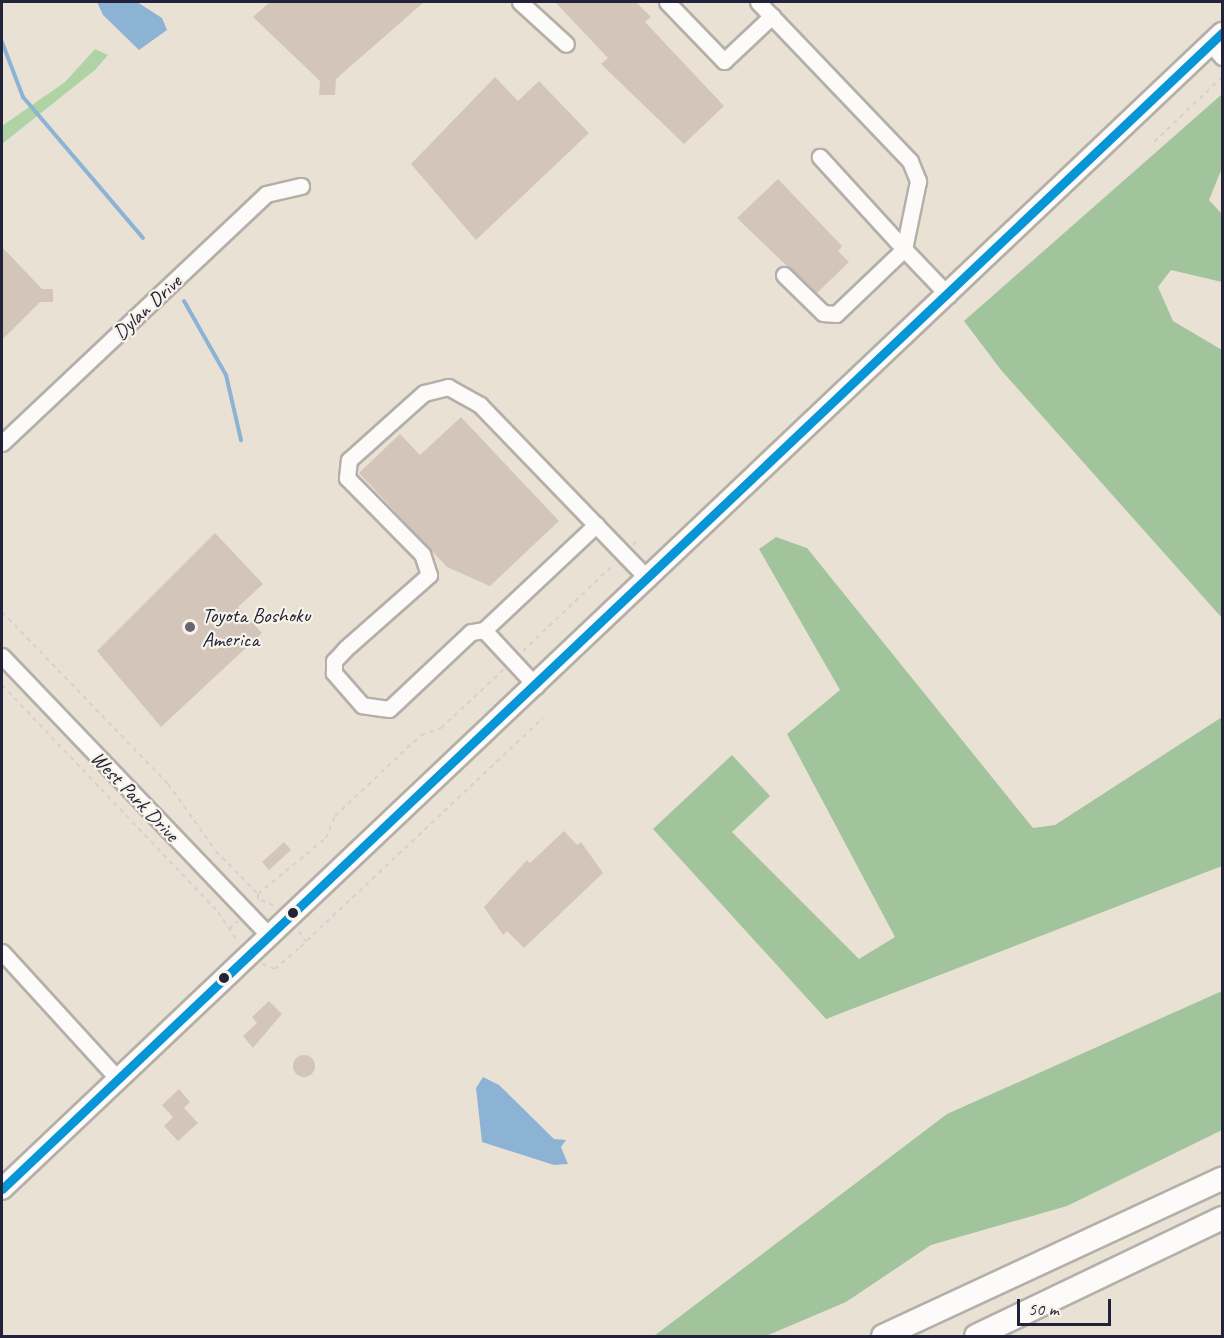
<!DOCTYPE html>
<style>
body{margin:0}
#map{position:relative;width:1224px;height:1338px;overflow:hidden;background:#e9e2d4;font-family:Caveat,sans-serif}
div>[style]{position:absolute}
.green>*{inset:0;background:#b0d3a6}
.forest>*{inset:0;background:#a2c49c}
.water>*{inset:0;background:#8db3d4}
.stream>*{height:4px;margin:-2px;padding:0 2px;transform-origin:2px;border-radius:2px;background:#8db3d4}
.building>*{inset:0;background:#d3c5ba}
.round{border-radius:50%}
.path>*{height:2px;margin-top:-1px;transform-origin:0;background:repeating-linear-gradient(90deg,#d3d2d0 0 4.5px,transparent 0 9px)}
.roads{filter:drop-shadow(2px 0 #b4afa9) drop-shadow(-2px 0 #b4afa9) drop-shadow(0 2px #b4afa9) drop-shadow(0 -2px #b4afa9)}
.minor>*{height:15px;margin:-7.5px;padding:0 7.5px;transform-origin:7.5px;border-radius:7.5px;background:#fcfbf9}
.major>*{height:20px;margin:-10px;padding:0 10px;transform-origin:10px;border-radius:10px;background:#fcfbf9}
.highway>*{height:22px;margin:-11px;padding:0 11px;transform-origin:11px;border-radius:11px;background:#fcfbf9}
.bus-1>*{height:9px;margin:-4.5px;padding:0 4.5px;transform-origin:4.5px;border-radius:4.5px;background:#0696d7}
.dots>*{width:16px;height:16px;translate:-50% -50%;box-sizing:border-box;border:3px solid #f7f3e8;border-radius:50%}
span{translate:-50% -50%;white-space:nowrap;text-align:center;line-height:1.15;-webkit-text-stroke:4.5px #f7f3e8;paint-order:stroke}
.street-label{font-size:21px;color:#22223b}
.poi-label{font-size:21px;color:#22223b}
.left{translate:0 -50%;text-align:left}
.frame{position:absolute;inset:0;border:3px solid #22223b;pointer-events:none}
.scale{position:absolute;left:1017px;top:1299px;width:94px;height:27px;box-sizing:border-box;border:3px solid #22223b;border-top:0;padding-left:8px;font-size:18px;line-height:21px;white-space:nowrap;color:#22223b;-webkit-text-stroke:4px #f7f3e8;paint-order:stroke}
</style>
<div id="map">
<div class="green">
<i style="clip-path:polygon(95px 49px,108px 55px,95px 70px,2px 144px,2px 126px,65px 82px)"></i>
</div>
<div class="forest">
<i style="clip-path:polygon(1221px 95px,1222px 168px,1209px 200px,1222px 214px,1222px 282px,1171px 270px,1158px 287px,1173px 321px,1222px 350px,1222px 618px,1001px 370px,964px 321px)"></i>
<i style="clip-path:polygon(776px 537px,807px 548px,1033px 828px,1055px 825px,1222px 717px,1222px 866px,826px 1019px,653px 829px,732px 755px,770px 796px,732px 832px,859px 959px,895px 937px,787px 734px,840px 690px,759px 549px)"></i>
<i style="clip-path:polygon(1222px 991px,1222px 1130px,1067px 1206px,931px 1245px,846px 1302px,766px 1336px,654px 1336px,947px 1114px)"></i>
</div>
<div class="water">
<i style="clip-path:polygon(97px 2px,137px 2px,162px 18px,167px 30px,139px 50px,103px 15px)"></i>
<i style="clip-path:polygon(483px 1077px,499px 1085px,554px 1139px,566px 1140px,561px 1147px,568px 1164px,554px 1165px,482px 1142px,476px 1088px)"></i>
</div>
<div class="stream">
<i style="left:2px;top:42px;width:59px;rotate:69.1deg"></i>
<i style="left:23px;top:97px;width:185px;rotate:49.6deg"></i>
<i style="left:184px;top:301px;width:85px;rotate:60.4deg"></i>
<i style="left:226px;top:375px;width:67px;rotate:77deg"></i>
</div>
<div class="building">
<i style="clip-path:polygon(270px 2px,424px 2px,336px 79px,335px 95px,319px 95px,320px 81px,253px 17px)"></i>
<i style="clip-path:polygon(555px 2px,636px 2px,651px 17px,645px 22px,724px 106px,684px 144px,601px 64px,608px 58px)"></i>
<i style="clip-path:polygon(495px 77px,518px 101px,539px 81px,589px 133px,476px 240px,411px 164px)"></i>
<i style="clip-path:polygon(778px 179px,842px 246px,838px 251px,849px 262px,816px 294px,737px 218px)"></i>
<i style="clip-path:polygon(2px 247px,42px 289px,53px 289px,53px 302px,40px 302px,2px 340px)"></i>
<i style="clip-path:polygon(461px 417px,559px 521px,490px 586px,447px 567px,359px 473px,400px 434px,420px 455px)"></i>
<i style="clip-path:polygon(215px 533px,263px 584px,238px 607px,262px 633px,161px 727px,97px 651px)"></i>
<i style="clip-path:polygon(564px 831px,577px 845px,581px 842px,603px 873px,524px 948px,507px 931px,503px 935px,484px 907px,527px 860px,530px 863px)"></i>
<i style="clip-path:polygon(284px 842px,291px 850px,269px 870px,262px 862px)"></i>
<i style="clip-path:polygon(269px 1001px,282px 1014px,253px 1048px,243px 1036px,257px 1023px,252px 1017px)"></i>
<i class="round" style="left:293px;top:1055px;width:22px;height:22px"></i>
<i style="clip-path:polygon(179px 1089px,190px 1102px,184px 1108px,198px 1123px,178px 1141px,164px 1126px,173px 1117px,162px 1105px)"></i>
</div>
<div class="path">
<i style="left:1154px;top:142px;width:94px;rotate:-43.7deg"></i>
<i style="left:633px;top:545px;width:8px;rotate:-45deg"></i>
<i style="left:2px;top:612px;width:239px;rotate:46deg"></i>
<i style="left:168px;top:784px;width:82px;rotate:54.4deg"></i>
<i style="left:216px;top:851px;width:60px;rotate:45.7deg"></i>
<i style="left:258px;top:894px;width:9px;rotate:90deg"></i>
<i style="left:523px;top:651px;width:126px;rotate:-43.7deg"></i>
<i style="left:2px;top:685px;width:313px;rotate:46.4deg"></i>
<i style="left:218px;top:912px;width:36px;rotate:56deg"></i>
<i style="left:258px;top:894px;width:88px;rotate:-39.5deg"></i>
<i style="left:326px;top:838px;width:24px;rotate:-68deg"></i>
<i style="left:335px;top:816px;width:118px;rotate:-43.3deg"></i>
<i style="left:421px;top:735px;width:21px;rotate:-19deg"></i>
<i style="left:441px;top:728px;width:85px;rotate:-43.1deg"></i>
<i style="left:261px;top:900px;width:17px;rotate:24deg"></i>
<i style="left:229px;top:929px;width:12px;rotate:-42deg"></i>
<i style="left:299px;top:931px;width:12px;rotate:59deg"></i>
<i style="left:262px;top:964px;width:14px;rotate:21deg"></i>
<i style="left:275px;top:969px;width:33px;rotate:-41deg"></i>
<i style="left:300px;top:947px;width:334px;rotate:-43.3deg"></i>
</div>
<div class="roads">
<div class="minor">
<i style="left:520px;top:2px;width:62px;rotate:42.4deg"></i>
<i style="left:667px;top:2px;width:82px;rotate:46deg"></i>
<i style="left:724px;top:61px;width:66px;rotate:-43.2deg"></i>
<i style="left:758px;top:2px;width:220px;rotate:46.3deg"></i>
<i style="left:910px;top:161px;width:22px;rotate:68deg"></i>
<i style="left:918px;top:181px;width:69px;rotate:101.6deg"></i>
<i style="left:904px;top:249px;width:64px;rotate:46.3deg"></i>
<i style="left:1211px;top:44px;width:17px;rotate:50deg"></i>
<i style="left:784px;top:275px;width:54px;rotate:44.3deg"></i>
<i style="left:823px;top:313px;width:13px;rotate:4deg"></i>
<i style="left:836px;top:314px;width:94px;rotate:-43.7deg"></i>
<i style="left:904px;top:249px;width:125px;rotate:-132.4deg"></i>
<i style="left:2px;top:443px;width:363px;rotate:-43.3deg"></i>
<i style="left:266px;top:194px;width:36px;rotate:-13deg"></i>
<i style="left:484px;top:630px;width:154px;rotate:-43.2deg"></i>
<i style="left:2px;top:656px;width:386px;rotate:46.3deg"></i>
<i style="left:536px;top:686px;width:76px;rotate:-132.9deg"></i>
<i style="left:484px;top:630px;width:13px;rotate:171deg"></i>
<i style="left:471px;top:632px;width:112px;rotate:136.8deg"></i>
<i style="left:389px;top:709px;width:27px;rotate:-172deg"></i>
<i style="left:362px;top:705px;width:43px;rotate:-131.2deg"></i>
<i style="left:334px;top:673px;width:12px;rotate:-90deg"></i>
<i style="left:334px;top:661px;width:16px;rotate:-47deg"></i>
<i style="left:345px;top:649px;width:112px;rotate:-41.4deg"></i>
<i style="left:429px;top:575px;width:22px;rotate:-108deg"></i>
<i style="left:422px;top:554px;width:107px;rotate:-134.6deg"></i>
<i style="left:347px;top:478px;width:18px;rotate:-84deg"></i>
<i style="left:349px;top:460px;width:101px;rotate:-41.8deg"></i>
<i style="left:424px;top:393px;width:25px;rotate:-14deg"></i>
<i style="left:448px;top:387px;width:37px;rotate:29deg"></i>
<i style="left:480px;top:405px;width:242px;rotate:46deg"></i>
<i style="left:2px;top:952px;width:172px;rotate:47.6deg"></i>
</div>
<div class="major">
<i style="left:2px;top:1189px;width:1681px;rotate:-43.46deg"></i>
</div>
<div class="highway">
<i style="left:883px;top:1336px;width:374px;rotate:-24.9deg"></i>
<i style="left:976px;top:1336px;width:273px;rotate:-25.6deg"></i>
</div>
</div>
<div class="bus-1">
<i style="left:2px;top:1189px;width:1681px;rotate:-43.46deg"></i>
</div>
<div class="dots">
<i style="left:190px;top:627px;background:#686571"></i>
<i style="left:293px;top:913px;background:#22223b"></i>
<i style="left:224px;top:978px;background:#22223b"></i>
</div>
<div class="street-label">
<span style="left:147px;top:307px;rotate:-43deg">Dylan Drive</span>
<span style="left:135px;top:796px;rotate:46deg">West Park Drive</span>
</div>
<div class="poi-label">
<span class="left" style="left:202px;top:627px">Toyota Boshoku<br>America</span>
</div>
<div class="frame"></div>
<div class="scale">50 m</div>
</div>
